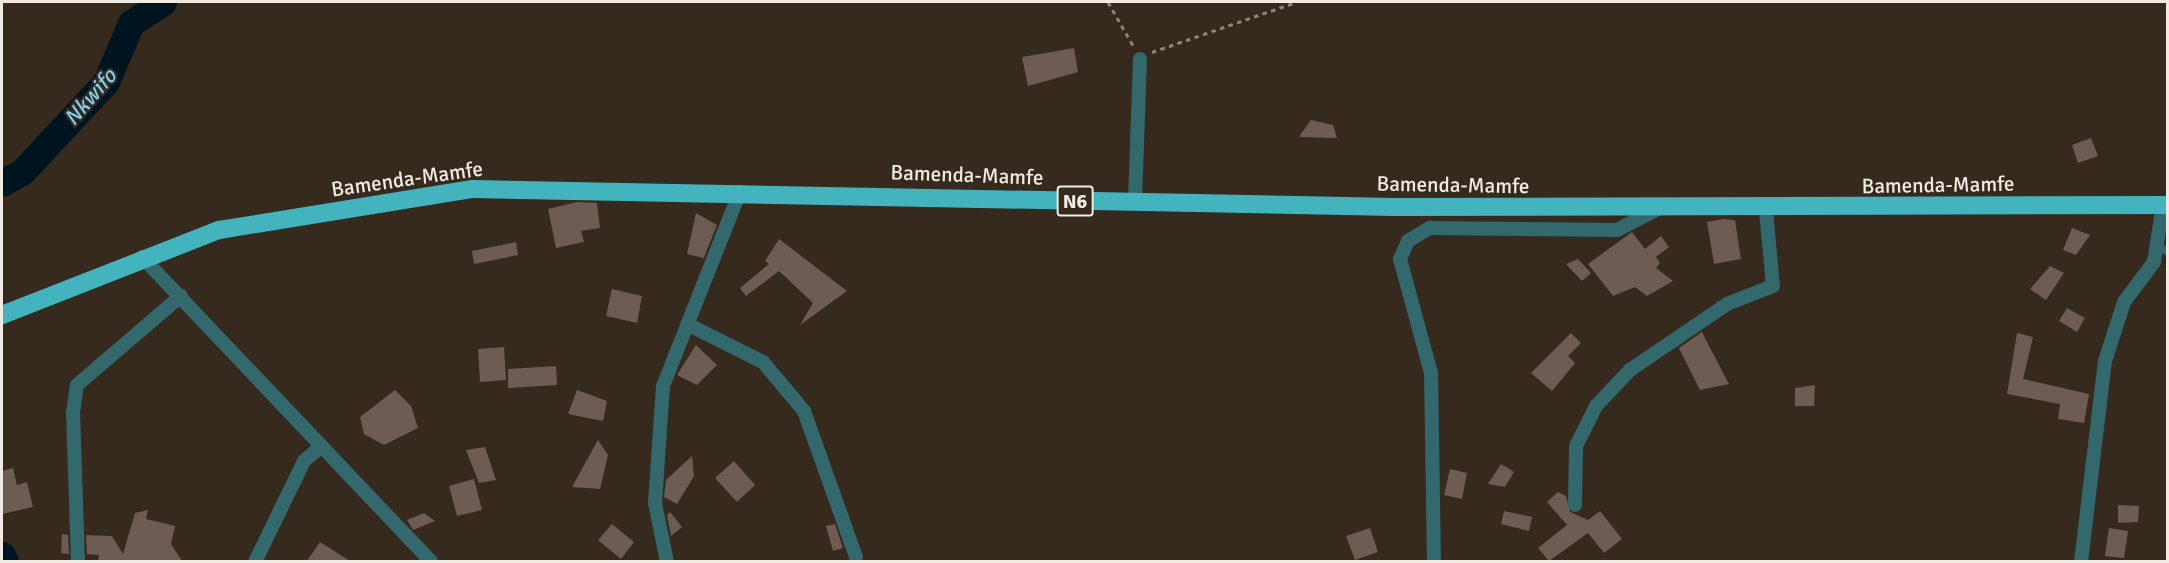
<!DOCTYPE html>
<style>
body{margin:0}
#map{position:relative;width:2169px;height:563px;overflow:hidden;background:#352a1d;font-family:Signika,sans-serif}
div>[style]{position:absolute}
.river>*{height:27px;margin:-13.5px;padding:0 13.5px;transform-origin:13.5px;border-radius:13.5px;background:#001420}
.building>*{inset:0;background:#6e5b54}
.path>*{height:3px;margin-top:-1.5px;transform-origin:0;background:repeating-linear-gradient(90deg,#8c8378 0 4.5px,transparent 0 9px)}
.lane>*{height:7px;margin:-3.5px;padding:0 3.5px;transform-origin:3.5px;border-radius:3.5px;background:#33686d}
.street>*{height:14px;margin:-7px;padding:0 7px;transform-origin:7px;border-radius:7px;background:#33686d}
.highway>*{height:18px;margin:-9px;padding:0 9px;transform-origin:9px;border-radius:9px;background:#43b4be}
span{translate:-50% -50%;white-space:nowrap;text-align:center;line-height:1.15;-webkit-text-stroke:4.5px #352a1d;paint-order:stroke}
.shield-label span{padding:2px 4px;background:#352a1d;border:2px solid;border-radius:4px;-webkit-text-stroke-width:0}
.shield-label{font-size:20px;color:#f2ebe3;font-weight:700}
.street-label{font-size:21px;color:#f2ebe3}
.water-label{font-size:22px;color:#7ed0f6;font-style:italic}
.frame{position:absolute;inset:0;border:3px solid #f2ebe3;pointer-events:none}
</style>
<div id="map">
<div class="river">
<i style="left:2px;top:183px;width:23px;rotate:-29deg"></i>
<i style="left:22px;top:172px;width:123px;rotate:-47deg"></i>
<i style="left:106px;top:82px;width:64px;rotate:-67deg"></i>
<i style="left:131px;top:23px;width:38px;rotate:-33deg"></i>
<i style="left:2px;top:555px;width:8px;rotate:67deg"></i>
</div>
<div class="building">
<i style="clip-path:polygon(1074px 48px,1078px 72px,1028px 86px,1022px 57px)"></i>
<i style="clip-path:polygon(1311px 120px,1333px 125px,1337px 138px,1299px 137px)"></i>
<i style="clip-path:polygon(2091px 138px,2098px 156px,2078px 163px,2072px 145px)"></i>
<i style="clip-path:polygon(577px 202px,597px 203px,600px 228px,581px 231px,584px 242px,556px 248px,548px 209px)"></i>
<i style="clip-path:polygon(696px 213px,717px 225px,702px 262px,703px 258px,687px 254px)"></i>
<i style="clip-path:polygon(1723px 219px,1735px 220px,1741px 259px,1714px 264px,1707px 222px)"></i>
<i style="clip-path:polygon(2072px 228px,2090px 235px,2076px 255px,2063px 250px)"></i>
<i style="clip-path:polygon(1632px 232px,1645px 249px,1661px 236px,1669px 247px,1656px 257px,1660px 263px,1656px 268px,1673px 281px,1647px 296px,1635px 287px,1613px 296px,1588px 264px)"></i>
<i style="clip-path:polygon(779px 239px,847px 291px,800px 325px,813px 303px,779px 271px,746px 296px,740px 288px,769px 264px,765px 261px)"></i>
<i style="clip-path:polygon(516px 242px,518px 255px,474px 264px,472px 251px)"></i>
<i style="clip-path:polygon(1578px 259px,1591px 273px,1582px 281px,1566px 264px)"></i>
<i style="clip-path:polygon(2050px 266px,2064px 273px,2046px 300px,2030px 289px)"></i>
<i style="clip-path:polygon(612px 289px,642px 296px,637px 323px,606px 316px)"></i>
<i style="clip-path:polygon(2067px 308px,2085px 318px,2077px 332px,2059px 321px)"></i>
<i style="clip-path:polygon(1702px 332px,1708px 344px,1729px 384px,1700px 390px,1679px 348px)"></i>
<i style="clip-path:polygon(1571px 333px,1581px 343px,1568px 356px,1575px 363px,1552px 391px,1531px 373px)"></i>
<i style="clip-path:polygon(2017px 333px,2033px 337px,2023px 379px,2089px 394px,2084px 423px,2058px 419px,2060px 404px,2007px 394px)"></i>
<i style="clip-path:polygon(696px 345px,717px 365px,697px 385px,677px 375px)"></i>
<i style="clip-path:polygon(504px 347px,506px 380px,480px 382px,478px 349px)"></i>
<i style="clip-path:polygon(556px 366px,557px 385px,508px 388px,508px 369px)"></i>
<i style="clip-path:polygon(1815px 385px,1814px 406px,1795px 406px,1795px 388px)"></i>
<i style="clip-path:polygon(395px 390px,411px 406px,418px 428px,384px 445px,364px 434px,360px 417px)"></i>
<i style="clip-path:polygon(577px 390px,607px 401px,603px 421px,568px 414px)"></i>
<i style="clip-path:polygon(598px 440px,608px 455px,600px 489px,572px 487px)"></i>
<i style="clip-path:polygon(485px 447px,496px 480px,479px 483px,466px 450px)"></i>
<i style="clip-path:polygon(692px 456px,694px 476px,677px 504px,664px 497px,666px 480px)"></i>
<i style="clip-path:polygon(734px 461px,755px 485px,737px 502px,715px 478px)"></i>
<i style="clip-path:polygon(1501px 464px,1514px 472px,1505px 487px,1488px 484px)"></i>
<i style="clip-path:polygon(13px 468px,17px 485px,27px 482px,33px 507px,2px 514px,2px 471px)"></i>
<i style="clip-path:polygon(1450px 469px,1467px 473px,1462px 499px,1444px 495px)"></i>
<i style="clip-path:polygon(474px 479px,482px 510px,457px 516px,449px 486px)"></i>
<i style="clip-path:polygon(1558px 492px,1566px 496px,1570px 512px,1588px 520px,1600px 511px,1622px 539px,1604px 553px,1588px 533px,1549px 561px,1538px 548px,1567px 525px,1547px 502px)"></i>
<i style="clip-path:polygon(2118px 505px,2139px 506px,2138px 522px,2118px 523px)"></i>
<i style="clip-path:polygon(148px 510px,146px 519px,175px 526px,171px 544px,182px 561px,98px 561px,99px 555px,87px 554px,86px 535px,112px 536px,123px 554px,135px 513px)"></i>
<i style="clip-path:polygon(1504px 511px,1532px 517px,1529px 531px,1501px 524px)"></i>
<i style="clip-path:polygon(670px 512px,682px 527px,671px 536px,667px 515px)"></i>
<i style="clip-path:polygon(424px 513px,435px 521px,413px 530px,407px 520px)"></i>
<i style="clip-path:polygon(612px 524px,634px 542px,621px 559px,598px 540px)"></i>
<i style="clip-path:polygon(835px 524px,843px 548px,833px 551px,826px 526px)"></i>
<i style="clip-path:polygon(1370px 528px,1378px 552px,1355px 560px,1346px 536px)"></i>
<i style="clip-path:polygon(2109px 528px,2128px 531px,2124px 558px,2105px 556px)"></i>
<i style="clip-path:polygon(62px 534px,68px 535px,69px 554px,61px 553px)"></i>
<i style="clip-path:polygon(320px 542px,350px 561px,307px 561px)"></i>
</div>
<div class="path">
<i style="left:1108px;top:2px;width:52px;rotate:60deg"></i>
<i style="left:1152px;top:52px;width:152px;rotate:-19.1deg"></i>
</div>
<div class="lane">
<i style="left:2157px;top:243px;width:15px;rotate:42deg"></i>
</div>
<div class="street">
<i style="left:1135px;top:202px;width:143px;rotate:-88deg"></i>
<i style="left:142px;top:257px;width:420px;rotate:46.5deg"></i>
<i style="left:689px;top:325px;width:83px;rotate:26.6deg"></i>
<i style="left:763px;top:362px;width:64px;rotate:50.1deg"></i>
<i style="left:804px;top:411px;width:155px;rotate:70.4deg"></i>
<i style="left:1575px;top:505px;width:59px;rotate:-89deg"></i>
<i style="left:1576px;top:446px;width:45px;rotate:-63.4deg"></i>
<i style="left:1596px;top:406px;width:50px;rotate:-46.6deg"></i>
<i style="left:1630px;top:370px;width:117px;rotate:-34.2deg"></i>
<i style="left:1727px;top:304px;width:49px;rotate:-21.4deg"></i>
<i style="left:1773px;top:286px;width:76px;rotate:-95.3deg"></i>
<i style="left:78px;top:562px;width:149px;rotate:-91.9deg"></i>
<i style="left:73px;top:413px;width:28px;rotate:-82deg"></i>
<i style="left:77px;top:385px;width:137px;rotate:-40.6deg"></i>
<i style="left:255px;top:562px;width:112px;rotate:-64.1deg"></i>
<i style="left:304px;top:461px;width:23px;rotate:-40deg"></i>
<i style="left:667px;top:562px;width:60px;rotate:-101.5deg"></i>
<i style="left:655px;top:503px;width:117px;rotate:-86.1deg"></i>
<i style="left:663px;top:386px;width:209px;rotate:-68.4deg"></i>
<i style="left:1434px;top:562px;width:189px;rotate:-90.9deg"></i>
<i style="left:1431px;top:373px;width:118px;rotate:-105.2deg"></i>
<i style="left:1400px;top:259px;width:20px;rotate:-66deg"></i>
<i style="left:1408px;top:241px;width:26px;rotate:-31deg"></i>
<i style="left:1430px;top:228px;width:187px;rotate:0.6deg"></i>
<i style="left:1617px;top:230px;width:46px;rotate:-27.1deg"></i>
<i style="left:2081px;top:562px;width:202px;rotate:-83.2deg"></i>
<i style="left:2105px;top:361px;width:62px;rotate:-72.1deg"></i>
<i style="left:2124px;top:302px;width:50px;rotate:-53.1deg"></i>
<i style="left:2154px;top:262px;width:58px;rotate:-81deg"></i>
</div>
<div class="highway">
<i style="left:2px;top:315px;width:233px;rotate:-21.4deg"></i>
<i style="left:219px;top:230px;width:257px;rotate:-9.2deg"></i>
<i style="left:473px;top:189px;width:922px;rotate:1.12deg"></i>
<i style="left:1395px;top:207px;width:773px;rotate:-0.15deg"></i>
</div>
<div class="shield-label">
<span style="left:1075px;top:201px">N6</span>
</div>
<div class="street-label">
<span style="left:967px;top:175px;rotate:2deg">Bamenda-Mamfe</span>
<span style="left:407px;top:179px;rotate:-8deg">Bamenda-Mamfe</span>
<span style="left:1453px;top:185px;rotate:1deg">Bamenda-Mamfe</span>
<span style="left:1938px;top:185px;rotate:-1deg">Bamenda-Mamfe</span>
</div>
<div class="water-label">
<span style="left:90px;top:97px;rotate:-49deg">Nkwifo</span>
</div>
<div class="frame"></div>
</div>
